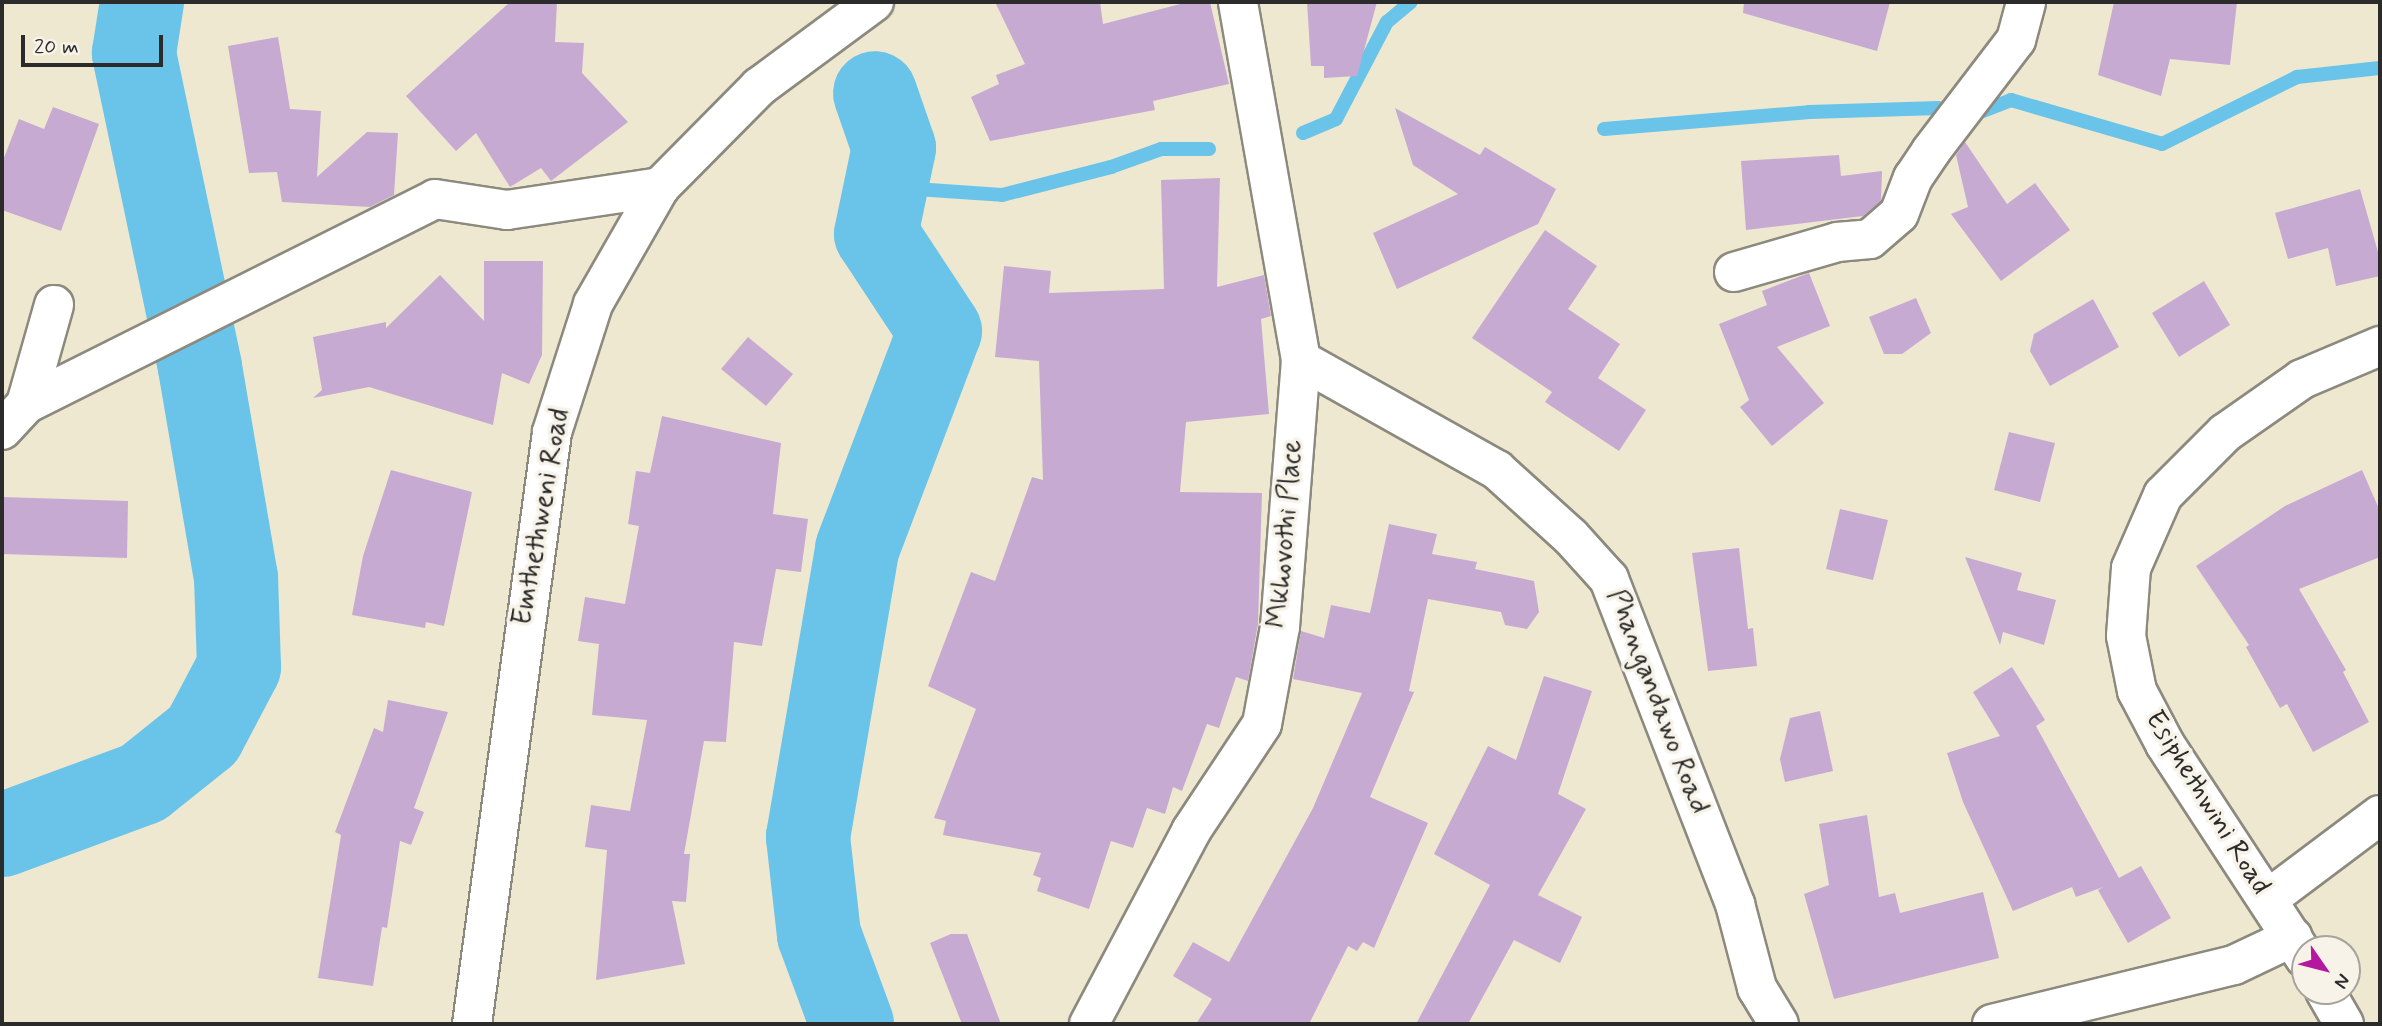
<!DOCTYPE html>
<style>
body{margin:0}
#map{position:relative;width:2382px;height:1026px;overflow:hidden;background:#eee8d0;font-family:Mynerve,sans-serif}
div>[style]{position:absolute}
.stream>*{height:14px;margin:-7px;padding:0 7px;transform-origin:7px;border-radius:7px;background:#6ac3e8}
.river>*{height:84px;margin:-42px;padding:0 42px;transform-origin:42px;border-radius:42px;background:#6ac3e8}
.building>*{inset:0;background:#c7aad2}
.roads{filter:drop-shadow(2px 0 #8c8a7e) drop-shadow(-2px 0 #8c8a7e) drop-shadow(0 2px #8c8a7e) drop-shadow(0 -2px #8c8a7e)}
.minor>*{height:38px;margin:-19px;padding:0 19px;transform-origin:19px;border-radius:19px;background:#fff}
span{translate:-50% -50%;white-space:nowrap;text-align:center;line-height:1.15;-webkit-text-stroke:7px #f7f3e8;paint-order:stroke}
.street-label{font-size:28px;color:#2b2b2b}
.frame{position:absolute;inset:0;border:4px solid #2b2b2b;pointer-events:none}
.north{position:absolute;left:2291px;top:935px;width:70px;height:70px;box-sizing:border-box;background:#f7f3e8;border:2px solid #a5a39c;border-radius:50%;rotate:125deg;font-size:19px;font-weight:700;line-height:28px;text-align:center;color:#2b2b2b}
.north::after{content:'';display:block;margin:auto;width:24px;height:32px;background:#b5179e;clip-path:polygon(50% 0,100% 100%,50% 72%,0 100%)}
.scale{position:absolute;left:21px;top:35px;width:142px;height:32px;box-sizing:border-box;border:4px solid #2b2b2b;border-top:0;padding-left:9px;font-size:21px;line-height:24px;white-space:nowrap;color:#2b2b2b;-webkit-text-stroke:5px #f7f3e8;paint-order:stroke}
</style>
<div id="map">
<div class="stream">
<i style="left:1975px;top:114px;width:39px;rotate:-21deg"></i>
<i style="left:2011px;top:100px;width:157px;rotate:16.2deg"></i>
<i style="left:2162px;top:144px;width:151px;rotate:-26.4deg"></i>
<i style="left:2297px;top:77px;width:83px;rotate:-6.2deg"></i>
<i style="left:1604px;top:129px;width:206px;rotate:-4.7deg"></i>
<i style="left:1809px;top:112px;width:130px;rotate:-1.8deg"></i>
<i style="left:1303px;top:133px;width:36px;rotate:-23deg"></i>
<i style="left:1336px;top:119px;width:110px;rotate:-62.3deg"></i>
<i style="left:1387px;top:22px;width:31px;rotate:-40deg"></i>
<i style="left:886px;top:187px;width:116px;rotate:3.9deg"></i>
<i style="left:1002px;top:195px;width:113px;rotate:-14.4deg"></i>
<i style="left:1111px;top:167px;width:53px;rotate:-19.8deg"></i>
<i style="left:1161px;top:149px;width:48px"></i>
</div>
<div class="river">
<i style="left:2px;top:835px;width:150px;rotate:-20.2deg"></i>
<i style="left:143px;top:783px;width:77px;rotate:-38.7deg"></i>
<i style="left:203px;top:735px;width:77px;rotate:-62.1deg"></i>
<i style="left:239px;top:667px;width:89px;rotate:-91.9deg"></i>
<i style="left:236px;top:578px;width:214px;rotate:-99.7deg"></i>
<i style="left:200px;top:367px;width:321px;rotate:-101.9deg"></i>
<i style="left:134px;top:53px;width:52px;rotate:-81.1deg"></i>
<i style="left:852px;top:1024px;width:95px;rotate:-110.3deg"></i>
<i style="left:819px;top:935px;width:99px;rotate:-96.4deg"></i>
<i style="left:808px;top:837px;width:292px;rotate:-80.3deg"></i>
<i style="left:857px;top:549px;width:233px;rotate:-69.2deg"></i>
<i style="left:940px;top:331px;width:116px;rotate:-123.4deg"></i>
<i style="left:876px;top:234px;width:88px;rotate:-78.2deg"></i>
<i style="left:894px;top:148px;width:58px;rotate:-109.1deg"></i>
</div>
<div class="building">
<i style="clip-path:polygon(510px 2px,557px 2px,555px 42px,584px 43px,582px 73px,628px 122px,551px 181px,541px 168px,510px 187px,476px 133px,456px 151px,406px 96px)"></i>
<i style="clip-path:polygon(995px 2px,1100px 2px,1103px 24px,1188px 2px,1210px 2px,1229px 84px,1153px 101px,1155px 110px,990px 141px,971px 97px,999px 84px,996px 75px,1025px 64px)"></i>
<i style="clip-path:polygon(1307px 2px,1377px 2px,1357px 76px,1324px 78px,1324px 66px,1311px 66px)"></i>
<i style="clip-path:polygon(1744px 2px,1890px 2px,1877px 51px,1743px 13px)"></i>
<i style="clip-path:polygon(2114px 2px,2237px 2px,2230px 65px,2170px 59px,2161px 96px,2098px 75px)"></i>
<i style="clip-path:polygon(278px 37px,290px 109px,321px 111px,317px 177px,367px 132px,398px 133px,394px 195px,370px 207px,282px 202px,277px 172px,249px 173px,228px 46px)"></i>
<i style="clip-path:polygon(53px 107px,99px 124px,61px 231px,2px 210px,2px 163px,19px 119px,44px 129px)"></i>
<i style="clip-path:polygon(1395px 108px,1480px 155px,1485px 147px,1556px 189px,1538px 224px,1397px 289px,1373px 233px,1458px 194px,1413px 165px)"></i>
<i style="clip-path:polygon(1965px 142px,2007px 204px,2035px 183px,2070px 230px,2001px 281px,1951px 214px,1968px 207px,1956px 155px)"></i>
<i style="clip-path:polygon(1839px 155px,1841px 176px,1882px 171px,1881px 201px,1863px 216px,1746px 230px,1741px 161px)"></i>
<i style="clip-path:polygon(1220px 178px,1217px 287px,1264px 275px,1271px 316px,1261px 319px,1269px 414px,1186px 422px,1180px 492px,1262px 493px,1258px 624px,1248px 681px,1236px 677px,1219px 728px,1207px 724px,1182px 791px,1173px 787px,1165px 814px,1147px 808px,1133px 848px,1111px 841px,1089px 909px,1037px 891px,1041px 878px,1033px 875px,1041px 853px,943px 835px,946px 821px,934px 818px,976px 709px,928px 686px,971px 572px,995px 581px,1032px 477px,1043px 480px,1039px 361px,995px 357px,1004px 266px,1051px 271px,1049px 293px,1164px 289px,1161px 180px)"></i>
<i style="clip-path:polygon(2360px 189px,2380px 259px,2380px 276px,2336px 286px,2328px 248px,2288px 259px,2275px 213px)"></i>
<i style="clip-path:polygon(1545px 230px,1597px 266px,1568px 309px,1620px 344px,1598px 378px,1646px 410px,1619px 451px,1545px 402px,1552px 392px,1472px 338px)"></i>
<i style="clip-path:polygon(484px 261px,543px 261px,542px 355px,529px 384px,502px 373px,493px 425px,369px 387px,313px 398px,322px 390px,313px 337px,386px 322px,386px 328px,440px 275px,484px 321px)"></i>
<i style="clip-path:polygon(1809px 273px,1830px 326px,1777px 347px,1824px 403px,1772px 446px,1740px 407px,1749px 400px,1719px 324px,1767px 305px,1762px 291px)"></i>
<i style="clip-path:polygon(2204px 281px,2230px 325px,2179px 357px,2152px 313px)"></i>
<i style="clip-path:polygon(1916px 298px,1931px 333px,1902px 354px,1884px 354px,1869px 317px)"></i>
<i style="clip-path:polygon(2093px 299px,2119px 347px,2050px 386px,2030px 351px,2034px 334px)"></i>
<i style="clip-path:polygon(748px 337px,793px 374px,766px 406px,721px 369px)"></i>
<i style="clip-path:polygon(662px 416px,781px 443px,773px 514px,808px 519px,801px 572px,776px 569px,762px 646px,734px 642px,726px 742px,704px 741px,684px 854px,690px 854px,686px 902px,672px 901px,685px 964px,596px 980px,607px 850px,585px 847px,591px 805px,630px 811px,647px 720px,592px 715px,599px 644px,578px 641px,585px 597px,625px 604px,639px 526px,628px 524px,636px 471px,650px 473px)"></i>
<i style="clip-path:polygon(2009px 432px,2055px 443px,2040px 502px,1994px 490px)"></i>
<i style="clip-path:polygon(391px 470px,472px 492px,444px 626px,426px 622px,425px 628px,352px 615px,363px 556px)"></i>
<i style="clip-path:polygon(2362px 470px,2380px 511px,2380px 557px,2299px 589px,2346px 670px,2343px 672px,2369px 722px,2313px 752px,2287px 704px,2280px 708px,2246px 647px,2249px 645px,2196px 566px,2285px 506px)"></i>
<i style="clip-path:polygon(2px 497px,128px 501px,127px 558px,2px 554px)"></i>
<i style="clip-path:polygon(1840px 509px,1888px 520px,1873px 580px,1826px 569px)"></i>
<i style="clip-path:polygon(1389px 524px,1437px 534px,1432px 554px,1477px 562px,1475px 569px,1534px 581px,1539px 612px,1527px 629px,1505px 625px,1501px 612px,1428px 599px,1409px 691px,1414px 692px,1370px 797px,1428px 823px,1374px 948px,1363px 942px,1357px 951px,1348px 946px,1309px 1024px,1196px 1024px,1212px 999px,1173px 976px,1193px 942px,1229px 962px,1313px 808px,1362px 693px,1293px 679px,1301px 631px,1324px 638px,1331px 605px,1370px 613px)"></i>
<i style="clip-path:polygon(1739px 548px,1748px 629px,1753px 628px,1757px 666px,1708px 671px,1692px 553px)"></i>
<i style="clip-path:polygon(1965px 557px,2022px 573px,2017px 590px,2056px 600px,2044px 645px,2003px 632px,2000px 645px)"></i>
<i style="clip-path:polygon(2012px 667px,2045px 720px,2036px 726px,2119px 878px,2141px 866px,2171px 918px,2128px 943px,2098px 890px,2103px 887px,2076px 897px,2072px 887px,2013px 911px,1963px 802px,1947px 753px,2000px 736px,1973px 692px)"></i>
<i style="clip-path:polygon(1544px 676px,1592px 691px,1558px 794px,1586px 809px,1538px 895px,1582px 917px,1560px 963px,1514px 940px,1468px 1024px,1416px 1024px,1490px 885px,1434px 854px,1488px 746px,1516px 760px)"></i>
<i style="clip-path:polygon(388px 700px,448px 712px,414px 808px,424px 812px,411px 845px,400px 841px,387px 928px,382px 927px,373px 986px,318px 978px,341px 835px,335px 832px,374px 728px,383px 732px)"></i>
<i style="clip-path:polygon(1820px 711px,1833px 771px,1785px 782px,1780px 759px,1790px 718px)"></i>
<i style="clip-path:polygon(1867px 815px,1879px 897px,1895px 893px,1900px 913px,1983px 892px,1999px 958px,1834px 999px,1804px 894px,1829px 885px,1819px 824px)"></i>
<i style="clip-path:polygon(951px 934px,967px 934px,1001px 1024px,962px 1024px,930px 943px)"></i>
</div>
<div class="roads">
<div class="minor">
<i style="left:1734px;top:272px;width:107px;rotate:-16.2deg"></i>
<i style="left:1837px;top:242px;width:33px;rotate:-5deg"></i>
<i style="left:1870px;top:239px;width:38px;rotate:-41deg"></i>
<i style="left:1899px;top:214px;width:39px;rotate:-69deg"></i>
<i style="left:1913px;top:178px;width:32px;rotate:-56deg"></i>
<i style="left:1931px;top:151px;width:140px;rotate:-52.6deg"></i>
<i style="left:2016px;top:40px;width:39px;rotate:-75deg"></i>
<i style="left:1301px;top:360px;width:225px;rotate:29.3deg"></i>
<i style="left:1497px;top:470px;width:100px;rotate:42.2deg"></i>
<i style="left:1571px;top:537px;width:57px;rotate:47.9deg"></i>
<i style="left:1609px;top:579px;width:349px;rotate:68.8deg"></i>
<i style="left:1735px;top:904px;width:87px;rotate:75.3deg"></i>
<i style="left:1757px;top:988px;width:42px;rotate:58.6deg"></i>
<i style="left:26px;top:404px;width:457px;rotate:-26.6deg"></i>
<i style="left:435px;top:199px;width:73px;rotate:8.7deg"></i>
<i style="left:507px;top:210px;width:155px;rotate:-8.5deg"></i>
<i style="left:2px;top:430px;width:35px;rotate:-47deg"></i>
<i style="left:26px;top:404px;width:103px;rotate:-74.2deg"></i>
<i style="left:2268px;top:899px;width:140px;rotate:-36.9deg"></i>
<i style="left:2305px;top:958px;width:256px;rotate:-123.2deg"></i>
<i style="left:2165px;top:744px;width:60px;rotate:-117.8deg"></i>
<i style="left:2137px;top:691px;width:56px;rotate:-101.3deg"></i>
<i style="left:2126px;top:636px;width:68px;rotate:-85.8deg"></i>
<i style="left:2131px;top:568px;width:80px;rotate:-66.3deg"></i>
<i style="left:2163px;top:495px;width:88px;rotate:-45deg"></i>
<i style="left:2225px;top:433px;width:94px;rotate:-35deg"></i>
<i style="left:2302px;top:379px;width:85px;rotate:-22.9deg"></i>
<i style="left:2325px;top:991px;width:38px;rotate:60deg"></i>
<i style="left:472px;top:1024px;width:597px;rotate:-82.3deg"></i>
<i style="left:552px;top:432px;width:134px;rotate:-72.2deg"></i>
<i style="left:593px;top:304px;width:135px;rotate:-60.2deg"></i>
<i style="left:660px;top:187px;width:141px;rotate:-45.3deg"></i>
<i style="left:759px;top:87px;width:143px;rotate:-36.5deg"></i>
<i style="left:1089px;top:1024px;width:218px;rotate:-62.1deg"></i>
<i style="left:1191px;top:831px;width:128px;rotate:-56.4deg"></i>
<i style="left:1262px;top:724px;width:99px;rotate:-79.5deg"></i>
<i style="left:1280px;top:627px;width:268px;rotate:-85.5deg"></i>
<i style="left:1301px;top:360px;width:364px;rotate:-100deg"></i>
<i style="left:1992px;top:1024px;width:249px;rotate:-13.7deg"></i>
<i style="left:2234px;top:965px;width:65px;rotate:-25.4deg"></i>
</div>
</div>
<div class="street-label">
<span style="left:542px;top:517px;rotate:-80deg">Emthethweni Road</span>
<span style="left:1286px;top:534px;rotate:-85deg">Mkhovothi Place</span>
<span style="left:1657px;top:702px;rotate:69deg">Phangandawo Road</span>
<span style="left:2207px;top:803px;rotate:58deg">Esiphethwini Road</span>
</div>
<div class="frame"></div>
<div class="north">N</div>
<div class="scale">20 m</div>
</div>
